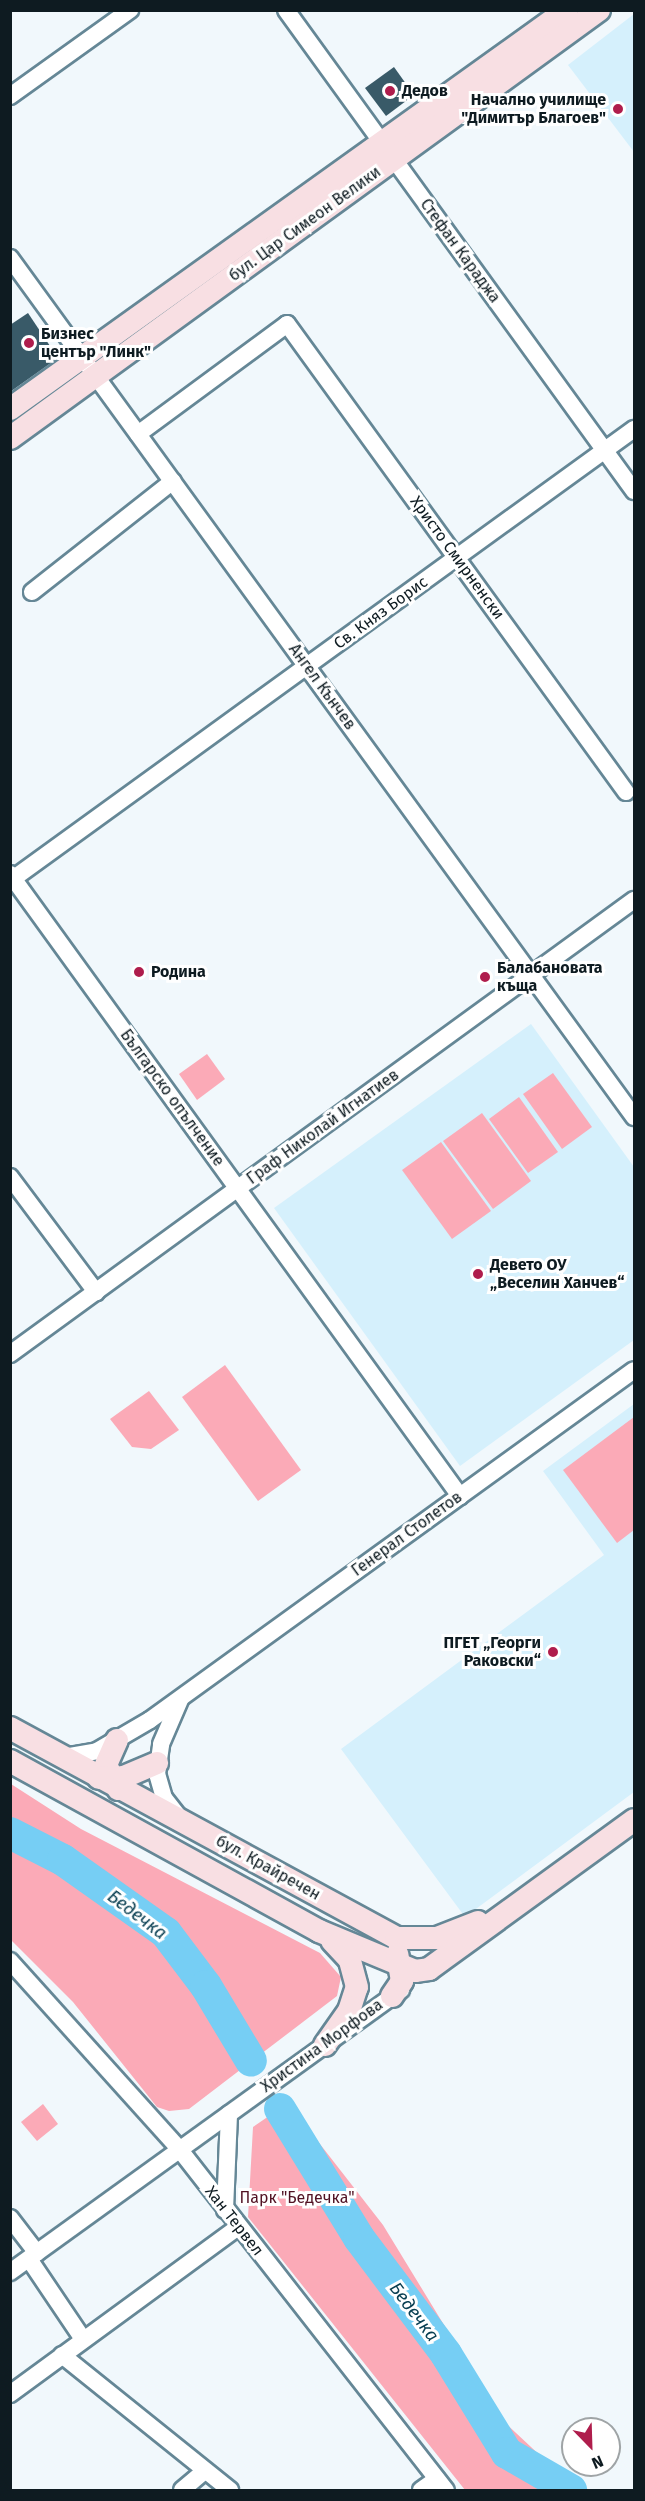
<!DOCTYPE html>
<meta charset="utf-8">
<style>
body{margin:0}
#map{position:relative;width:645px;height:2501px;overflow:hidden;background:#f1f8fc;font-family:"Fira Sans",sans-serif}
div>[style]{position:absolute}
.built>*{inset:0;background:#d5f0fc}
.green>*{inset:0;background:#fbaab7}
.river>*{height:32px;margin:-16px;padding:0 16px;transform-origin:16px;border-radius:16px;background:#76cef4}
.building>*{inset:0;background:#395a68}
.roads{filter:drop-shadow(2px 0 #658796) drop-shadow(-2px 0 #658796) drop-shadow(0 2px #658796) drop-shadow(0 -2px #658796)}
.minor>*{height:16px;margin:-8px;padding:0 8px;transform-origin:8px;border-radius:8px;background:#fff}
.major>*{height:22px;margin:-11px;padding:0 11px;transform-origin:11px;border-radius:11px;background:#f8dfe3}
.dots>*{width:16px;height:16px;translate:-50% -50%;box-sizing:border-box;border:3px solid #fff;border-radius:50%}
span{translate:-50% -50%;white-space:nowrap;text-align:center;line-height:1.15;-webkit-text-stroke:6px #fff;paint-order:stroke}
.poi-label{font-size:16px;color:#0e1b21;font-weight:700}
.left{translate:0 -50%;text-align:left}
.right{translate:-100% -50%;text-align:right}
.street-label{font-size:16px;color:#0e1b21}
.park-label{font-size:16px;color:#511223}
.water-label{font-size:18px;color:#0a4053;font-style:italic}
.frame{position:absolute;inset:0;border:12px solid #0e1b21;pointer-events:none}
.north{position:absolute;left:561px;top:2417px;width:60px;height:60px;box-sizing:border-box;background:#fff;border:2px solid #9fa4a6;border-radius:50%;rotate:157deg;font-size:16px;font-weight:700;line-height:24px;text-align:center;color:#0e1b21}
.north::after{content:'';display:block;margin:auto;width:21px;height:27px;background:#af1d4c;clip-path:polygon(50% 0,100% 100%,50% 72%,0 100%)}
</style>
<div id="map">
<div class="built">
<i style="clip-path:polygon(634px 14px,634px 152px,568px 65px)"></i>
<i style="clip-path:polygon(531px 1024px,634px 1167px,634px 1340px,460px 1466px,274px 1208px)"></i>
<i style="clip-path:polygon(634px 1404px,634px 1792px,465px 1917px,341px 1749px,604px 1555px,543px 1471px)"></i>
</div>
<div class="green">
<i style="clip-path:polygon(207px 1054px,225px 1079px,197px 1100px,179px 1074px)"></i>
<i style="clip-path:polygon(553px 1073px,592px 1127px,562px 1149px,523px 1094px)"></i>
<i style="clip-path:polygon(519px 1097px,558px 1152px,528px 1173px,489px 1119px)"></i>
<i style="clip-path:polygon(482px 1113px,531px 1181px,493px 1209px,443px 1141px)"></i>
<i style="clip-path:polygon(441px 1142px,491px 1211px,452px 1239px,402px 1170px)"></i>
<i style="clip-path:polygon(225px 1365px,301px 1470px,258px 1501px,182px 1397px)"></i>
<i style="clip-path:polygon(149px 1391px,179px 1430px,151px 1449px,132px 1447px,110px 1419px)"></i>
<i style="clip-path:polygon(634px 1417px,634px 1530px,617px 1543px,563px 1470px)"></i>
<i style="clip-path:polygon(11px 1784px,81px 1829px,320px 1953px,341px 1977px,337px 1996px,189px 2109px,169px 2111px,157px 2107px,73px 2002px,11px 1940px)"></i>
<i style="clip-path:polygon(288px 2103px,383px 2225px,502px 2420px,546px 2461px,589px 2490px,465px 2490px,248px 2217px,253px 2127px)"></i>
<i style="clip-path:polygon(43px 2104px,58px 2124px,37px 2141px,21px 2122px)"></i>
</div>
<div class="river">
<i style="left:10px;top:1833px;width:59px;rotate:27deg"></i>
<i style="left:63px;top:1860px;width:126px;rotate:35.3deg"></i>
<i style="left:166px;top:1933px;width:66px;rotate:53deg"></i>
<i style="left:206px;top:1986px;width:87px;rotate:59deg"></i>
<i style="left:280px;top:2109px;width:151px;rotate:58.5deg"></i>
<i style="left:359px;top:2238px;width:145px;rotate:53.1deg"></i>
<i style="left:446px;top:2354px;width:116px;rotate:58.4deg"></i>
<i style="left:507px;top:2453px;width:74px;rotate:30deg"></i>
</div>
<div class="building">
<i style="clip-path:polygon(394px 67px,414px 95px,386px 116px,365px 88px)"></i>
<i style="clip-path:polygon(28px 313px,58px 358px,10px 392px,10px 325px)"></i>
</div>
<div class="roads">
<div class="minor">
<i style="left:286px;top:10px;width:594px;rotate:54.11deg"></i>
<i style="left:10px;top:96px;width:148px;rotate:-35.6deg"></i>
<i style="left:10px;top:258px;width:1062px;rotate:54deg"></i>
<i style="left:138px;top:434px;width:185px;rotate:-36.4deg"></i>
<i style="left:287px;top:324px;width:578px;rotate:54.08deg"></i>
<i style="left:32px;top:592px;width:179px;rotate:-38.2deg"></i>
<i style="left:10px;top:874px;width:768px;rotate:54.12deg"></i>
<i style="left:10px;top:881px;width:771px;rotate:-35.92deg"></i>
<i style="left:10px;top:1177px;width:144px;rotate:53.2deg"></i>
<i style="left:10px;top:1354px;width:772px;rotate:-36.04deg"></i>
<i style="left:64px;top:1757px;width:34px;rotate:-10deg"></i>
<i style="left:97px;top:1751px;width:61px;rotate:-30.3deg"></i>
<i style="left:150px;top:1720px;width:597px;rotate:-35.87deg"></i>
<i style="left:179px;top:1817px;width:24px;rotate:-128deg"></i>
<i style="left:164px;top:1798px;width:25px;rotate:-106deg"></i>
<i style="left:157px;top:1774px;width:30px;rotate:-82deg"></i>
<i style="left:161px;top:1744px;width:48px;rotate:-66.6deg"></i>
<i style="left:10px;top:1961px;width:254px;rotate:48deg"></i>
<i style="left:180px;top:2150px;width:432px;rotate:52deg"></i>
<i style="left:225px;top:2210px;width:96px;rotate:-87.6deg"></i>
<i style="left:10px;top:2218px;width:44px;rotate:52.4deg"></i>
<i style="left:29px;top:2259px;width:97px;rotate:56deg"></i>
<i style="left:10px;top:2272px;width:482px;rotate:-35.8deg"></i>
<i style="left:62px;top:2355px;width:216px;rotate:38.8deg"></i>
<i style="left:10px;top:2394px;width:283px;rotate:-36.2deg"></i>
<i style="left:182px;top:2490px;width:30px;rotate:-40deg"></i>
<i style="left:421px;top:2490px;width:19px;rotate:-35deg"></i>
</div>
<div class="major">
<i style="left:10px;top:409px;width:685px;rotate:-35.62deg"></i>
<i style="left:10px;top:438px;width:728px;rotate:-36deg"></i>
<i style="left:10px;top:1728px;width:439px;rotate:28.5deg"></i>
<i style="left:396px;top:1938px;width:41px"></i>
<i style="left:437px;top:1938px;width:44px;rotate:-21.3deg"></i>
<i style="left:117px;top:1740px;width:27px;rotate:114deg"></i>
<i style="left:106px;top:1765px;width:27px;rotate:63deg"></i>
<i style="left:10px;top:1761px;width:353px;rotate:28.8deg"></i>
<i style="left:319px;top:1931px;width:104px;rotate:22.6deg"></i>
<i style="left:415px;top:1971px;width:14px;rotate:-8deg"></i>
<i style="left:429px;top:1969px;width:253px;rotate:-36deg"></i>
<i style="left:99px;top:1778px;width:25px;rotate:-2deg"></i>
<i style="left:124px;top:1777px;width:36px;rotate:-23deg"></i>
<i style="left:392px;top:1996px;width:18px;rotate:-56deg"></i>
<i style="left:402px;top:1981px;width:27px;rotate:-100deg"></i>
<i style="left:325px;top:2045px;width:42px;rotate:-54.8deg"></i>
<i style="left:349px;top:2011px;width:25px;rotate:-72deg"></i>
<i style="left:357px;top:1987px;width:28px;rotate:-105deg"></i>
<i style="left:350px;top:1960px;width:26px;rotate:-133deg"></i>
</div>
</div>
<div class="dots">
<i style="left:390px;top:91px;background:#af1d4c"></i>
<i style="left:618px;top:109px;background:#af1d4c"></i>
<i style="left:29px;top:343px;background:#af1d4c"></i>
<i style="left:139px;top:972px;background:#af1d4c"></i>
<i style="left:485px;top:977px;background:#af1d4c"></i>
<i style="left:478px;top:1274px;background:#af1d4c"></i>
<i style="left:553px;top:1652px;background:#af1d4c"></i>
</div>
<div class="poi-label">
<span class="left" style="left:402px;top:91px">Дедов</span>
<span class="right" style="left:606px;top:109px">Начално училище<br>"Димитър Благоев"</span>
<span class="left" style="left:41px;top:343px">Бизнес<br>център "Линк"</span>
<span class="left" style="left:497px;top:977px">Балабановата<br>къща</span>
<span class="left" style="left:151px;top:972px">Родина</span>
<span class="left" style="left:490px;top:1274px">Девето ОУ<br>„Веселин Ханчев“</span>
<span class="right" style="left:541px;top:1652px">ПГЕТ „Георги<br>Раковски“</span>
</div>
<div class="street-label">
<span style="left:305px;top:224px;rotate:-36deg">бул. Цар Симеон Велики</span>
<span style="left:460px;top:251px;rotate:54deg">Стефан Караджа</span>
<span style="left:457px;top:558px;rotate:54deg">Христо Смирненски</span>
<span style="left:381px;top:613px;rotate:-36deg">Св. Княз Борис</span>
<span style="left:322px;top:687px;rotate:54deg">Ангел Кънчев</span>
<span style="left:172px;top:1098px;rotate:54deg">Българско опълчение</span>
<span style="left:323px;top:1127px;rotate:-36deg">Граф Николай Игнатиев</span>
<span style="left:407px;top:1534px;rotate:-36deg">Генерал Столетов</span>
<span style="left:268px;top:1868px;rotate:29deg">бул. Крайречен</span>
<span style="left:322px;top:2046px;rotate:-36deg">Христина Морфова</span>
<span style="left:234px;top:2221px;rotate:52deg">Хан Тервел</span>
</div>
<div class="park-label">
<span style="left:297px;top:2198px">Парк "Бедечка"</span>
</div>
<div class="water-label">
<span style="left:137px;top:1915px;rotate:37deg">Бедечка</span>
<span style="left:414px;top:2312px;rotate:53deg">Бедечка</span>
</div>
<div class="frame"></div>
<div class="north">N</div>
</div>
